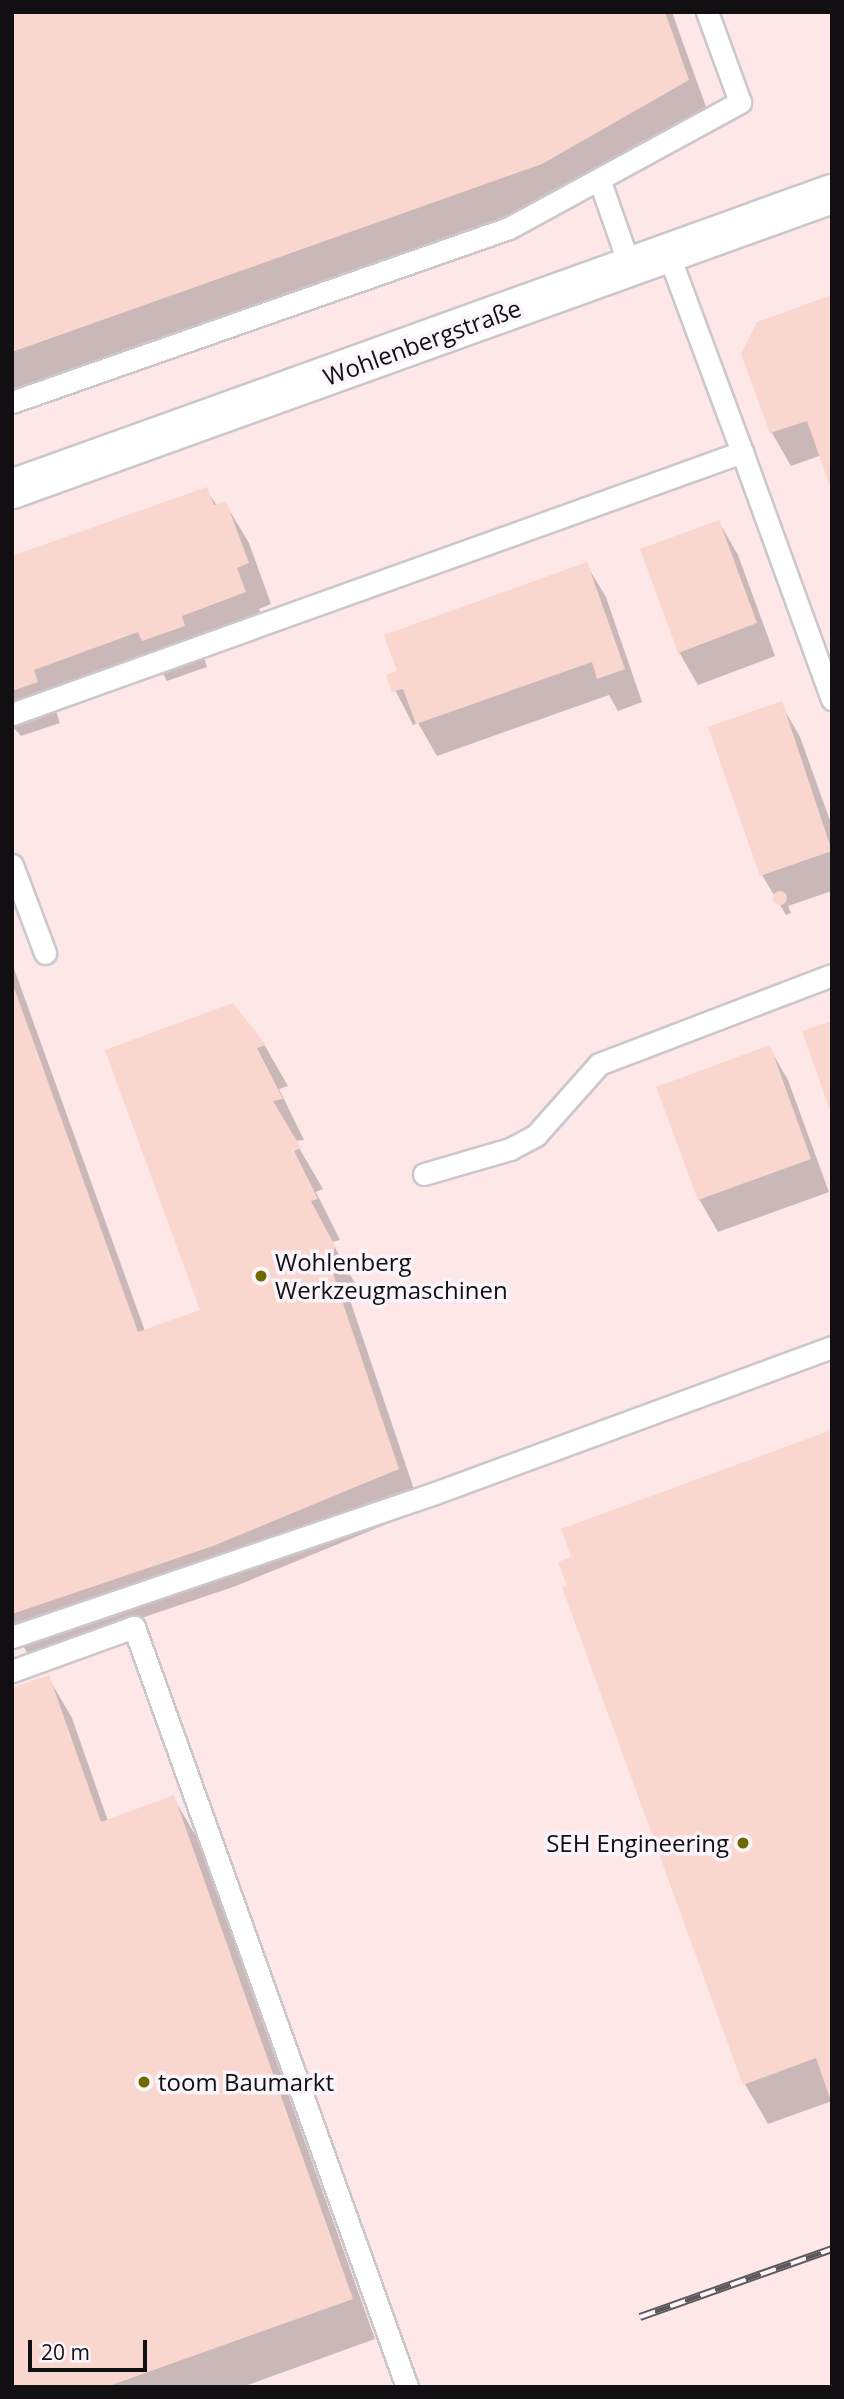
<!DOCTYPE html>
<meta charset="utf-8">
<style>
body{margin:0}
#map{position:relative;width:844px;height:2399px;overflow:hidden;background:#faf4fb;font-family:"Open Sans",sans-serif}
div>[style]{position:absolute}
.industrial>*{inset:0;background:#fde7e7}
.shadow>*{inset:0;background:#0003}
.building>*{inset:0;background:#f9d6ce}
.round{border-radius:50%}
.roads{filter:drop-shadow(2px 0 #ccc6cd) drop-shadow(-2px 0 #ccc6cd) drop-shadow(0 2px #ccc6cd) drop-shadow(0 -2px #ccc6cd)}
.service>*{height:21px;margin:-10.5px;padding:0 10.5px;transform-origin:10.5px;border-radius:10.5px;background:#fff}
.minor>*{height:38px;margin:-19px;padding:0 19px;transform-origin:19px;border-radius:19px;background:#fff}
.rail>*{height:8px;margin-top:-4px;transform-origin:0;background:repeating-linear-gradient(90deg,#faf4fb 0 16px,#5c595d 0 32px);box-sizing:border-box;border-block:2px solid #5c595d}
.dots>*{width:19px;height:19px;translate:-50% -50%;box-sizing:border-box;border:4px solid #faf4fb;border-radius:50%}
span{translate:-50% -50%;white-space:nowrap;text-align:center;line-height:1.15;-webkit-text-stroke:7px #faf4fb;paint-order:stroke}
.street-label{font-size:24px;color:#110f11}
.poi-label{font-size:24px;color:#110f11}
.left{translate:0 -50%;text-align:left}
.right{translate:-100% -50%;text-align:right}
.frame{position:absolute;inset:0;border:14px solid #110f11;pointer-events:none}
.scale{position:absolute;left:28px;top:2340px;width:119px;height:32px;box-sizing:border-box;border:4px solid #110f11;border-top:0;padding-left:9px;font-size:21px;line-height:24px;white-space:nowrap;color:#110f11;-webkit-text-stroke:5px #faf4fb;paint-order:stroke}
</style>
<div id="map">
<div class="industrial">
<i style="clip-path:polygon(12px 12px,832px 12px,832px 2387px,12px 2387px)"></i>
</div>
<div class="shadow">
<i style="clip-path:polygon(12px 12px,672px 12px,711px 121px,566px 204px,12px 401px)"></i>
<i style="clip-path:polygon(832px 297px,822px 455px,791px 466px,772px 433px,743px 355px)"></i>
<i style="clip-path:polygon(206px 489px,217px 506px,225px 503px,249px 543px,271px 604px,259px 609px,268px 633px,204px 657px,207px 667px,167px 681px,162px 672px,56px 711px,60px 723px,21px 736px,12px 726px,12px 558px)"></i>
<i style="clip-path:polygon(719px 522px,738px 555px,775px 656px,698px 685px,679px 652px)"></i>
<i style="clip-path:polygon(586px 564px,606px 597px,642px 702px,618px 711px,609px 695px,437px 756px,418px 723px,413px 725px,388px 676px)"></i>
<i style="clip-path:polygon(781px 704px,800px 737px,832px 826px,832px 891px,788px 906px,791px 913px,786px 915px,762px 875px)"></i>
<i style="clip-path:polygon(12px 963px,145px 1331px,203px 1311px,232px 1006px,265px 1046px,288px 1086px,279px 1089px,304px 1140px,295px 1141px,323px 1189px,316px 1192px,340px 1240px,332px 1242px,358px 1289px,348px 1294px,421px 1510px,236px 1586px,29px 1656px,12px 1627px)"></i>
<i style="clip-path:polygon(769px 1047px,788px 1080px,829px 1192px,718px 1232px,699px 1199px)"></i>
<i style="clip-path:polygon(832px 1432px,832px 2101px,768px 2124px,745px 2084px)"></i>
<i style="clip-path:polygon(48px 1677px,72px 1718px,108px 1821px,173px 1797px,197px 1838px,375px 2339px,242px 2387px,12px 2387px)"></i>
</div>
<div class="building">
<i style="clip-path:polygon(12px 12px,665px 12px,689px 80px,542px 164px,12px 352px)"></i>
<i style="clip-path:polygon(832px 295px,832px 489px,831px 489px,807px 421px,770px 433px,741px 354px,757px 322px)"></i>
<i style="clip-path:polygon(207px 487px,214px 505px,226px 501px,249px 563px,237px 568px,246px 592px,182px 616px,185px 626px,142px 641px,138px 632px,34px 670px,38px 682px,12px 691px,12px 556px)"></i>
<i style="clip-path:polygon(719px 520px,757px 623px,678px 653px,640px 549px)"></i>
<i style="clip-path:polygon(587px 562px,625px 669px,597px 679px,592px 662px,416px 724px,403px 689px,392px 692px,386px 675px,397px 671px,384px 635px)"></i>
<i style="clip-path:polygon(782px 701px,832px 851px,760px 876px,708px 727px)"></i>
<i class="round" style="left:773px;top:891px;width:14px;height:14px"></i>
<i style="clip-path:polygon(12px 982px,138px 1332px,200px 1310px,105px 1050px,233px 1003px,266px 1045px,257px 1048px,283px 1099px,273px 1101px,301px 1148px,294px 1151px,318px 1199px,311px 1201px,336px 1248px,326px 1253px,399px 1469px,213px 1546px,12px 1614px)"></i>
<i style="clip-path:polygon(832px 1021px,832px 1113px,831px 1113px,802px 1031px)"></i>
<i style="clip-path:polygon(770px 1045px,811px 1159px,698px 1200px,656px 1087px)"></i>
<i style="clip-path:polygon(832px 1430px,832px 2101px,831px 2101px,816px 2058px,743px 2085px,562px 1587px,567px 1586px,558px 1562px,571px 1557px,561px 1529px)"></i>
<i style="clip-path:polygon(49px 1675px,101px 1822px,174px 1795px,353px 2299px,106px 2387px,12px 2387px,12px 1688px)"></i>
</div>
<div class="roads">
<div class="service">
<i style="left:630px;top:267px;width:93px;rotate:-109.4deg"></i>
<i style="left:599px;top:179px;width:161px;rotate:-28.6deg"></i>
<i style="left:740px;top:102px;width:96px;rotate:-110.1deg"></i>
<i style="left:12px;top:402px;width:527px;rotate:-19.3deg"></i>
<i style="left:509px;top:228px;width:102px;rotate:-28.6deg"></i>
<i style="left:742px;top:452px;width:263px;rotate:70deg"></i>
<i style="left:12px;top:714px;width:776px;rotate:-19.74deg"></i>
<i style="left:742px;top:452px;width:212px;rotate:-110.4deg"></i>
<i style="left:12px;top:865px;width:94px;rotate:69.4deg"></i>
<i style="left:424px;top:1174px;width:90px;rotate:-16.2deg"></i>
<i style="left:510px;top:1149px;width:30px;rotate:-28deg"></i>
<i style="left:536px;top:1135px;width:95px;rotate:-48.4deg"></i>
<i style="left:599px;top:1064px;width:249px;rotate:-20.9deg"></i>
<i style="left:12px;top:1637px;width:447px;rotate:-18.8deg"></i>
<i style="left:435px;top:1493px;width:423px;rotate:-20.2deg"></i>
<i style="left:12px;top:1671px;width:130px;rotate:-19.8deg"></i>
<i style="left:134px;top:1627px;width:808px;rotate:70.24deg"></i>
</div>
<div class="minor">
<i style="left:12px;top:489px;width:871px;rotate:-19.79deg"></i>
</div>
</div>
<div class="rail">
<i style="left:640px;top:2317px;width:204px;rotate:-19.5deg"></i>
</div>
<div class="dots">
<i style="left:261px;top:1276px;background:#716800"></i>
<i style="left:743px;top:1843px;background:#716800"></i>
<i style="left:144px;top:2082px;background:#716800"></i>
</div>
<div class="street-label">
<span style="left:422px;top:342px;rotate:-20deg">Wohlenbergstraße</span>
</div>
<div class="poi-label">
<span class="left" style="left:275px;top:1276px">Wohlenberg<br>Werkzeugmaschinen</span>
<span class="right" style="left:729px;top:1843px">SEH Engineering</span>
<span class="left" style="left:158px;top:2082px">toom Baumarkt</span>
</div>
<div class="frame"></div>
<div class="scale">20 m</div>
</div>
